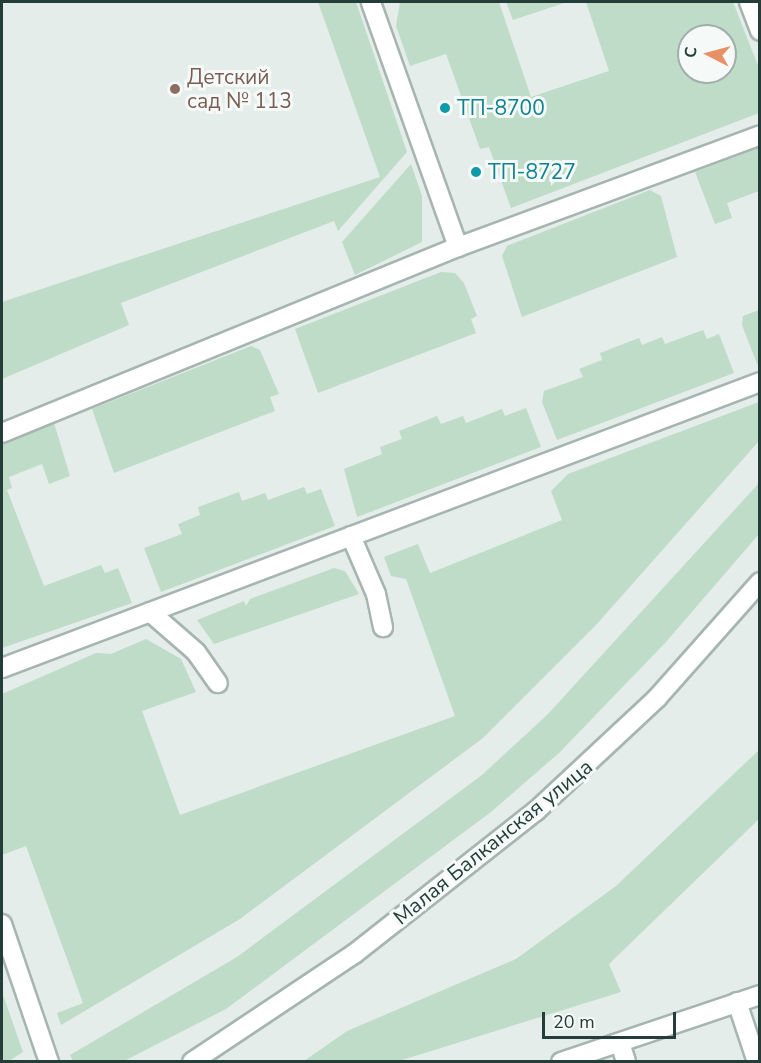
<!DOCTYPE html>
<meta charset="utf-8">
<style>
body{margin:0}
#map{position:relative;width:761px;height:1063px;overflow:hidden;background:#e4edea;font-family:"Nunito Sans",sans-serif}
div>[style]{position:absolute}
.green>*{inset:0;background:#bfdcc9}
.roads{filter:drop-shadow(2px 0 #a7b5b1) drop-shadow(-2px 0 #a7b5b1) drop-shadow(0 2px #a7b5b1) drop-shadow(0 -2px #a7b5b1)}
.minor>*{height:18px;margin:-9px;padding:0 9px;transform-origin:9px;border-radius:9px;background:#fff}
.dots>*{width:16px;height:16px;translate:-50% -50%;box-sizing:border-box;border:3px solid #f5f9f7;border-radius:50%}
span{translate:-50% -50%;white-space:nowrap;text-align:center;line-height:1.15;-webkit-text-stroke:6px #f5f9f7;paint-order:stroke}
.education-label{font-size:21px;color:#785e54}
.left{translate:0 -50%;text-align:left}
.culture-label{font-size:21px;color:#0d838f}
.street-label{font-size:21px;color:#253d39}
.frame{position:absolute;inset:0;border:3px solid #253d39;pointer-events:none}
.north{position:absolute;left:677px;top:24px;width:60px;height:60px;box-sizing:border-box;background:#f5f9f7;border:2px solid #a2aeab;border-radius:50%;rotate:276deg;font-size:16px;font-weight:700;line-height:24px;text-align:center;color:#253d39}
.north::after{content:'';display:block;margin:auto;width:21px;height:27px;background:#e89167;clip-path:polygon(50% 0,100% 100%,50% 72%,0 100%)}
.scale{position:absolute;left:542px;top:1012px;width:134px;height:27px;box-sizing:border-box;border:3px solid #253d39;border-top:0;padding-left:8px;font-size:18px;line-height:21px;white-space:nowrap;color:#253d39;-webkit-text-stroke:4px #f5f9f7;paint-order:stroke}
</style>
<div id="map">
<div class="green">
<i style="clip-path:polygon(318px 2px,356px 2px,407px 152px,338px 231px,334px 221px,121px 303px,129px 325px,2px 379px,2px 302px,380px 177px)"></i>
<i style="clip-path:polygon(evenodd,400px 2px,499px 2px,531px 97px,609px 71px,586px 2px,733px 2px,759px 68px,759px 113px,511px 208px,489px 147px,480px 149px,446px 54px,410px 66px,396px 26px,400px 2px,689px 36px,725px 36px,725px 72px,689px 72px,689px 36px)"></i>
<i style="clip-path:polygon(506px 2px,567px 2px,513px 20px)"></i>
<i style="clip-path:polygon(759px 148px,759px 191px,727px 203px,732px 218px,715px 224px,695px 172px)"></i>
<i style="clip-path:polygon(411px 164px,422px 196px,422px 242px,355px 275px,342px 242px)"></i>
<i style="clip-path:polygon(650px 190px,661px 196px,677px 257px,522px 317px,502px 256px,507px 246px)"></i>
<i style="clip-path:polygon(441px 272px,455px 273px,464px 283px,477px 316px,471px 319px,476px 333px,318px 393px,295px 329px)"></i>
<i style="clip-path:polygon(759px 310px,760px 363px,757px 364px,742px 325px,743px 316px)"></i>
<i style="clip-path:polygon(703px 330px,707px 339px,719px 334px,734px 373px,557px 440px,542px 402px,544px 391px,583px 377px,579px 369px,602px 360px,600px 353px,639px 338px,642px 345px,662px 337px,665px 344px)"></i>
<i style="clip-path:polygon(251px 346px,260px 350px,279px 394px,270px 397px,275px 411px,114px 473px,92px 409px)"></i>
<i style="clip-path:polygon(759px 402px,759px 441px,596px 625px,483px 738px,240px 919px,61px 1025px,57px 1013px,83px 1003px,26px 846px,2px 855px,2px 694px,96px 653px,111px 654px,146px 639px,181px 659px,196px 692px,142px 711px,180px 815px,455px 716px,406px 579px,391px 576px,384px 557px,418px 544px,430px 573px,562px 520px,551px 491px,568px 474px)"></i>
<i style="clip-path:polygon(526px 408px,541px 447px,357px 517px,344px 469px,382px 454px,380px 447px,402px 439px,399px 431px,437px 416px,441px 424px,463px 416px,466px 423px,502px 409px,505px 416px)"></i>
<i style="clip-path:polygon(54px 423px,70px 476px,49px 484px,42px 464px,9px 477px,12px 488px,7px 490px,44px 586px,101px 565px,105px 573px,118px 568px,132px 603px,2px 648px,2px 444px)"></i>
<i style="clip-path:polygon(759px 483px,759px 534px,666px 642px,559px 753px,491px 812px,226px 1009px,124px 1061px,73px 1061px,70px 1055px,237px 957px,482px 775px,548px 714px)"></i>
<i style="clip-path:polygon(304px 487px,307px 494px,321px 489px,335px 526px,161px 592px,144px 548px,182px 534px,178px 524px,200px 515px,198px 507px,239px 492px,242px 501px,265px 493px,268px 500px)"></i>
<i style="clip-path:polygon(334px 568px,345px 571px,359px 594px,214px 644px,197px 620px,244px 601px,246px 606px,250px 599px)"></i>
<i style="clip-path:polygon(759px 750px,759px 819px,609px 964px,621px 992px,399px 1061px,304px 1061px,347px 1031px,516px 959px,616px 886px)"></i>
<i style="clip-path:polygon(2px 992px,23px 1052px,9px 1061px,2px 1061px)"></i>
</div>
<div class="roads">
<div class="minor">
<i style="left:749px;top:2px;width:31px;rotate:69deg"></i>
<i style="left:458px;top:247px;width:322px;rotate:-20.3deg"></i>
<i style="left:2px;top:433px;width:492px;rotate:-22.2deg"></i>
<i style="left:458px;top:247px;width:260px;rotate:-109.6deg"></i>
<i style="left:351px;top:536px;width:63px;rotate:66.7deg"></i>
<i style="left:376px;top:594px;width:34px;rotate:78deg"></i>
<i style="left:150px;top:612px;width:61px;rotate:41deg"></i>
<i style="left:196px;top:652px;width:38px;rotate:55deg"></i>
<i style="left:2px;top:668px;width:810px;rotate:-20.67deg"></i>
<i style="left:2px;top:924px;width:146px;rotate:71.2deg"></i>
<i style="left:737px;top:1002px;width:63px;rotate:71.6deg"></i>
<i style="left:620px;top:1043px;width:20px;rotate:72deg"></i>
<i style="left:192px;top:1062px;width:195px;rotate:-33.7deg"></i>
<i style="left:354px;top:954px;width:231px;rotate:-38.2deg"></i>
<i style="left:536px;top:811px;width:166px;rotate:-43deg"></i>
<i style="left:657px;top:698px;width:155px;rotate:-48.4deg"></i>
<i style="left:561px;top:1062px;width:210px;rotate:-18.6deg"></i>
</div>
</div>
<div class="dots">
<i style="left:175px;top:89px;background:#8d6e63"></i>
<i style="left:445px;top:108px;background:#0f9aa8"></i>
<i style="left:476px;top:172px;background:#0f9aa8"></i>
</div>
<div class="education-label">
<span class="left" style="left:187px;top:89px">Детский<br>сад № 113</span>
</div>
<div class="culture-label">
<span class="left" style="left:457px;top:108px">ТП-8700</span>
<span class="left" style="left:488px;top:172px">ТП-8727</span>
</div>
<div class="street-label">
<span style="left:493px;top:842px;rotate:-39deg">Малая Балканская улица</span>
</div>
<div class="frame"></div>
<div class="north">С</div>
<div class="scale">20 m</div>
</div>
